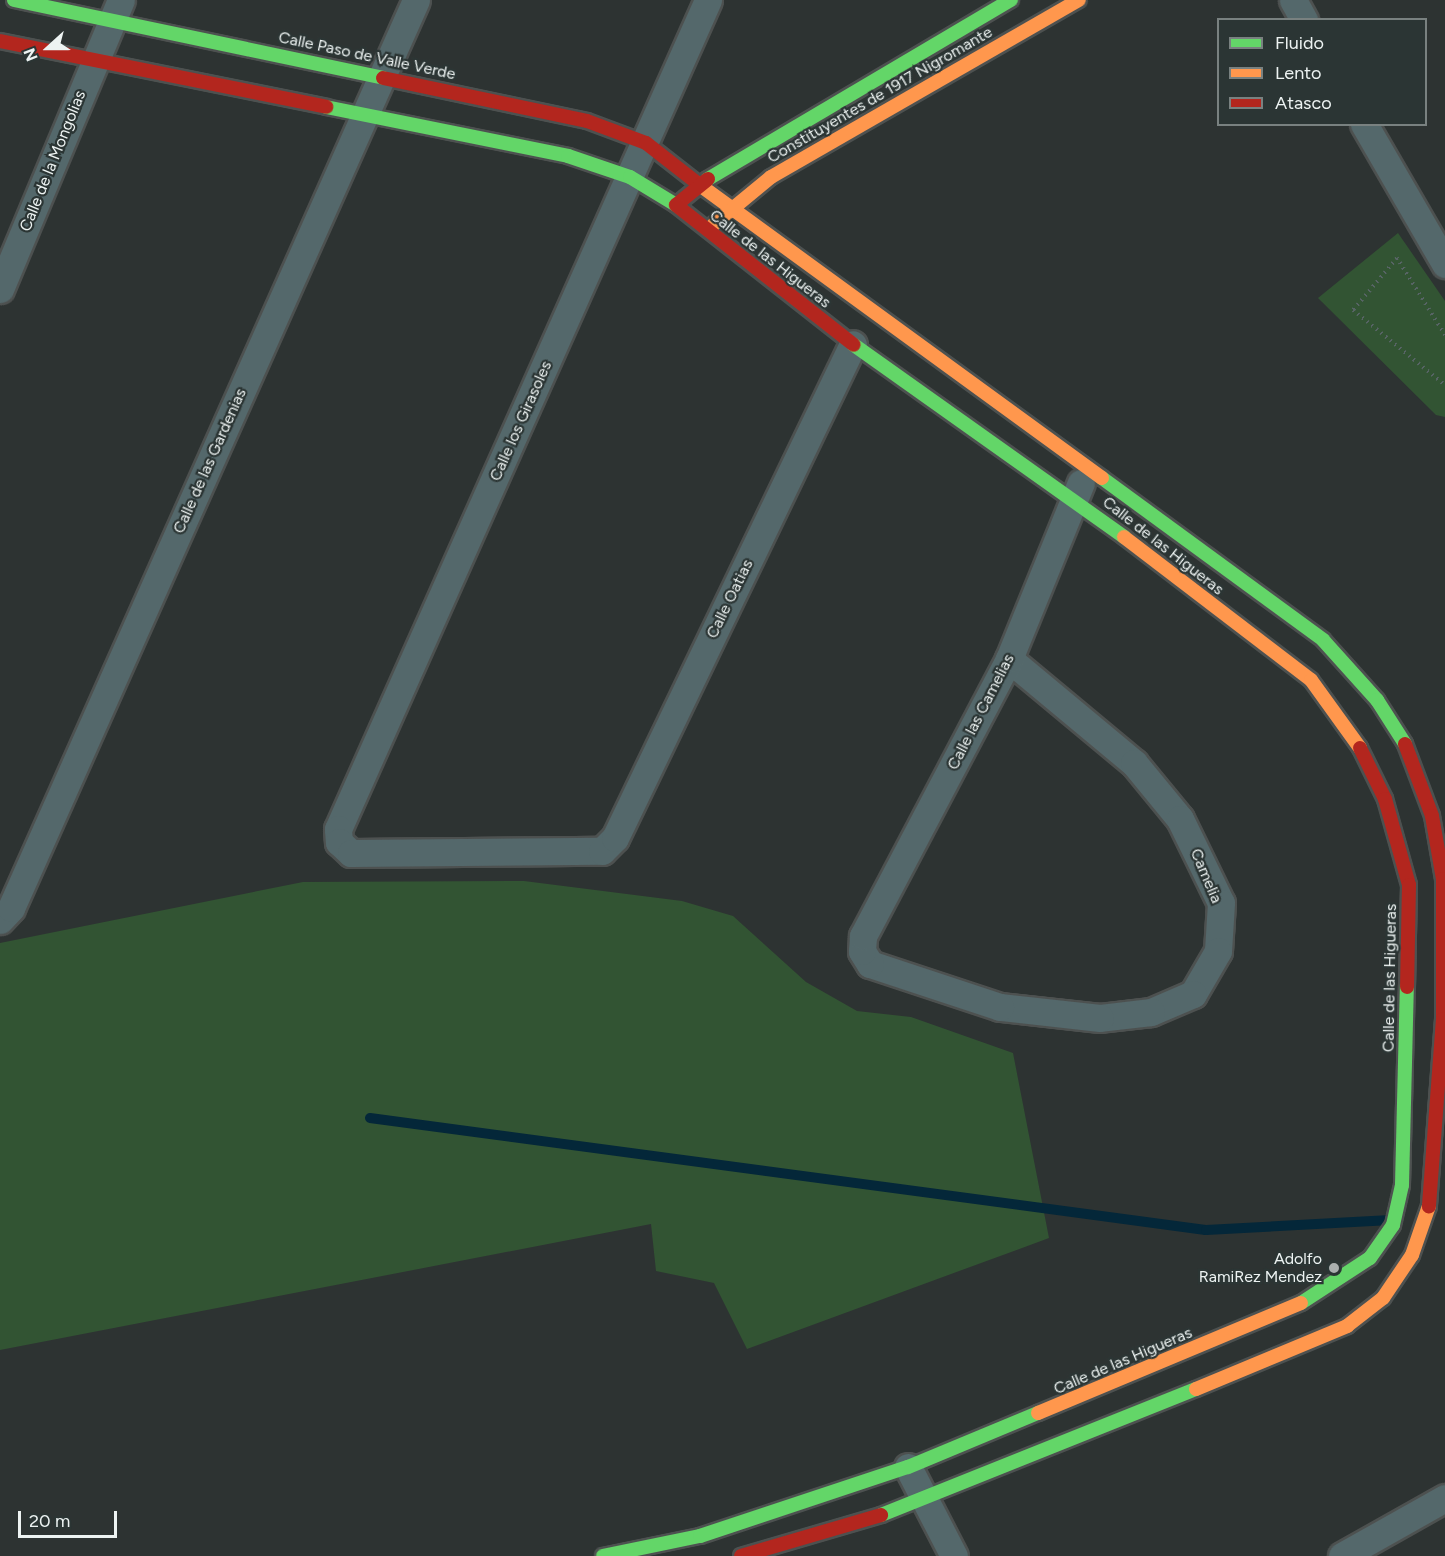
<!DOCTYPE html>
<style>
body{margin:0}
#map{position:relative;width:1445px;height:1556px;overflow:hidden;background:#2d3332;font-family:Figtree,sans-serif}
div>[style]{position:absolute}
.green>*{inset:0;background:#325433}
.stream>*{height:10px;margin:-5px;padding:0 5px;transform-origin:5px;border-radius:5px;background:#042739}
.path>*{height:4px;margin-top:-2px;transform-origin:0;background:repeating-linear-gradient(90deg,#576465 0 1.5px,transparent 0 6px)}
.roads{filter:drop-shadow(2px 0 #4d5150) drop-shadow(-2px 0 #4d5150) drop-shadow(0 2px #4d5150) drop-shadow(0 -2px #4d5150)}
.street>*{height:27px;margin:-13.5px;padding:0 13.5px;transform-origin:13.5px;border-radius:13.5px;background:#54686b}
.fast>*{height:14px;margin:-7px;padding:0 7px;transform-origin:7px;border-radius:7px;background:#63d668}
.slow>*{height:14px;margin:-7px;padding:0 7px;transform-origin:7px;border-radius:7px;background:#ff974d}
.jam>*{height:14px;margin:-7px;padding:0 7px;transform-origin:7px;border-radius:7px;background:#b3261e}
.dots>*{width:16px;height:16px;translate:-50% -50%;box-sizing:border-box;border:3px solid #2b3534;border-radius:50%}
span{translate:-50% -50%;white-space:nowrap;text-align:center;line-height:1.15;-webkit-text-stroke:4.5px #2b3534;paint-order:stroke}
.street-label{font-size:16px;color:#edf3f2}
.poi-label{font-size:16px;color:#edf3f2}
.right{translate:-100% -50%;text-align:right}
.legend{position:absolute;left:1217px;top:18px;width:210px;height:108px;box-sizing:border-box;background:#2b3534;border:2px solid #798180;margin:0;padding:8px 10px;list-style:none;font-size:18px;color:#edf3f2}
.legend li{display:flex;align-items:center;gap:12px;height:30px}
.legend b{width:30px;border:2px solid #798180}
.north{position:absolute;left:18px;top:18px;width:60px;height:60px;-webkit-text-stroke:4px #2b3534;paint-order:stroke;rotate:249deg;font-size:16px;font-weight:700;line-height:24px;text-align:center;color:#edf3f2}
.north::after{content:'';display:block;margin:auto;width:21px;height:27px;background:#edf3f2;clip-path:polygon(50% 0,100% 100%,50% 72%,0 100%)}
.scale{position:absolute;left:18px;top:1511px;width:99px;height:27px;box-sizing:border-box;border:3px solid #edf3f2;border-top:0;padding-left:8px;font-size:18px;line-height:21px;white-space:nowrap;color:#edf3f2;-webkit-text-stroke:4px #2b3534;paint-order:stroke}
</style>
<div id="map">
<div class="green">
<i style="clip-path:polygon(1398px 233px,1445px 301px,1445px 417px,1436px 415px,1318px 298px)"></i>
<i style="clip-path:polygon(524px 881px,682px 901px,733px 916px,806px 982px,857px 1011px,911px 1017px,1013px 1053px,1049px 1238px,747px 1349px,714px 1283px,656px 1271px,651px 1224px,0 1350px,0 943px,303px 882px)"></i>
</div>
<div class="stream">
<i style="left:370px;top:1118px;width:843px;rotate:7.63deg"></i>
<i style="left:1206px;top:1230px;width:185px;rotate:-3.1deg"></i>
</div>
<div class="path">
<i style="left:1445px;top:335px;width:91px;rotate:-121.9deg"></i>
<i style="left:1397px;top:258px;width:68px;rotate:130.2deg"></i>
<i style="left:1353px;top:310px;width:119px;rotate:39.2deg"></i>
</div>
<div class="roads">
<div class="street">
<i style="left:708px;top:0;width:908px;rotate:114.05deg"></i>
<i style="left:338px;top:829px;width:13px;rotate:86deg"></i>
<i style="left:339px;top:842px;width:16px;rotate:43deg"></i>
<i style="left:351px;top:853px;width:251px;rotate:-0.5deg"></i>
<i style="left:602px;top:851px;width:18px;rotate:-45deg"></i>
<i style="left:615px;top:838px;width:548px;rotate:-64.28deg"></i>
<i style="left:1293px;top:0;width:23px;rotate:61deg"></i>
<i style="left:1364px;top:124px;width:162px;rotate:59.9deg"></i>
<i style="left:0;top:289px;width:313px;rotate:-67.3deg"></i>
<i style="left:1009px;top:659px;width:163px;rotate:39.8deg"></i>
<i style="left:1134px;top:763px;width:72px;rotate:50.6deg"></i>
<i style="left:1180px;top:819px;width:93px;rotate:64deg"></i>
<i style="left:1221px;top:903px;width:48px;rotate:93.6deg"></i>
<i style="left:1218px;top:951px;width:50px;rotate:120.2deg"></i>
<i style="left:1193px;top:994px;width:46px;rotate:156.8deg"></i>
<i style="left:1151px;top:1012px;width:51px;rotate:173.3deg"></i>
<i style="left:1100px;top:1018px;width:101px;rotate:-173.7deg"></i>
<i style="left:1000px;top:1007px;width:137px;rotate:-161.7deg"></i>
<i style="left:870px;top:964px;width:15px;rotate:-122deg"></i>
<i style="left:862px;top:951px;width:15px;rotate:-86deg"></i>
<i style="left:863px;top:936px;width:313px;rotate:-62.2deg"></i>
<i style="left:1009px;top:659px;width:190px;rotate:-67.8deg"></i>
<i style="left:0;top:920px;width:16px;rotate:-47deg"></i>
<i style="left:11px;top:908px;width:994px;rotate:-65.96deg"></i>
<i style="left:908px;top:1467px;width:100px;rotate:62.7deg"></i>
<i style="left:1342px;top:1556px;width:118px;rotate:-29.4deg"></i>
</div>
<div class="fast">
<i style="left:14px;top:0;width:377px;rotate:11.9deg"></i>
<i style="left:326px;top:107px;width:247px;rotate:11.4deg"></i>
<i style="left:568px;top:156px;width:65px;rotate:18.7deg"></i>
<i style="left:630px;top:177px;width:54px;rotate:31.3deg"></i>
<i style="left:708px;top:179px;width:352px;rotate:-30.6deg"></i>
<i style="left:854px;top:345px;width:331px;rotate:35.4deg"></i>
<i style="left:1102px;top:478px;width:274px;rotate:36.2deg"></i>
<i style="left:1323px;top:640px;width:81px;rotate:48deg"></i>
<i style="left:1377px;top:700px;width:52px;rotate:57.5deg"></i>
<i style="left:1301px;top:1303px;width:82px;rotate:-33.1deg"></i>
<i style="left:1370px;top:1258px;width:40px;rotate:-55.1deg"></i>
<i style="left:1393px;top:1225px;width:41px;rotate:-77.3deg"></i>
<i style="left:1402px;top:1185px;width:198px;rotate:-88.6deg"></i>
<i style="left:881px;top:1515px;width:339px;rotate:-21.8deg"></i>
<i style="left:603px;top:1556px;width:99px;rotate:-11.7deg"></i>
<i style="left:700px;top:1536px;width:219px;rotate:-18.4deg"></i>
<i style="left:908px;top:1467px;width:141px;rotate:-22.6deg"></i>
</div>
<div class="slow">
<i style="left:697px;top:183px;width:501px;rotate:36.07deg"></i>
<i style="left:714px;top:224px;width:74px;rotate:-39.5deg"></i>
<i style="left:771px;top:177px;width:355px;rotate:-29.9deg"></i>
<i style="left:1124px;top:537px;width:235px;rotate:37.4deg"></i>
<i style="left:1311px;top:680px;width:84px;rotate:54.2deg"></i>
<i style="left:1196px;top:1389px;width:164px;rotate:-22.6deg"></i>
<i style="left:1347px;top:1326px;width:46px;rotate:-37.9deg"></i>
<i style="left:1383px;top:1298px;width:52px;rotate:-56deg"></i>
<i style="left:1412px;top:1255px;width:52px;rotate:-70.9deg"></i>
<i style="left:1038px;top:1413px;width:285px;rotate:-22.7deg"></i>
</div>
<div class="jam">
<i style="left:0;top:41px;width:333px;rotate:11.4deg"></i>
<i style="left:383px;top:78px;width:208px;rotate:11.9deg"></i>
<i style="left:587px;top:121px;width:63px;rotate:20.4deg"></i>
<i style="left:646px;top:143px;width:65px;rotate:38.1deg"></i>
<i style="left:708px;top:179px;width:41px;rotate:140.9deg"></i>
<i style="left:676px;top:205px;width:226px;rotate:38.2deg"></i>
<i style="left:1405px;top:744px;width:77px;rotate:69.4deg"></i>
<i style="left:1432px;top:816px;width:64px;rotate:80.1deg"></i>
<i style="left:1443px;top:879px;width:140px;rotate:90deg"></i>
<i style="left:1443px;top:1019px;width:188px;rotate:94.3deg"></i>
<i style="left:1360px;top:748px;width:57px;rotate:63.9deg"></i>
<i style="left:1385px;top:799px;width:89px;rotate:74.4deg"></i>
<i style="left:1409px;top:885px;width:102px;rotate:91.1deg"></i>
<i style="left:741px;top:1556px;width:146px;rotate:-16.3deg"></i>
</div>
</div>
<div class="dots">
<i style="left:1334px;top:1268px;background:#aab0af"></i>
</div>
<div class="street-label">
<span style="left:367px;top:56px;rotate:12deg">Calle Paso de Valle Verde</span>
<span style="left:880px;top:95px;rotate:-30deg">Constituyentes de 1917 Nigromante</span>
<span style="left:53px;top:161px;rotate:-68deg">Calle de la Mongolias</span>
<span style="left:770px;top:259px;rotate:38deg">Calle de las Higueras</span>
<span style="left:521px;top:421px;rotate:-66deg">Calle los Girasoles</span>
<span style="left:210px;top:461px;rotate:-66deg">Calle de las Gardenias</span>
<span style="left:1163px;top:546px;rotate:38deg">Calle de las Higueras</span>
<span style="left:730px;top:599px;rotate:-64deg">Calle Oatias</span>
<span style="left:981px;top:712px;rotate:-63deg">Calle las Camelias</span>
<span style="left:1206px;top:876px;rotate:67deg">Camelia</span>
<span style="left:1390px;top:978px;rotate:-89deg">Calle de las Higueras</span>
<span style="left:1123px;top:1361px;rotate:-23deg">Calle de las Higueras</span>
</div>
<div class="poi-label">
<span class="right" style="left:1322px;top:1268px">Adolfo<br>RamiRez Mendez</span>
</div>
<ul class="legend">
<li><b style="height:8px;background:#63d668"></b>Fluido</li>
<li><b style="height:8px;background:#ff974d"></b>Lento</li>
<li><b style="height:8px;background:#b3261e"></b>Atasco</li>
</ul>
<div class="north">N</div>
<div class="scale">20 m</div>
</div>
